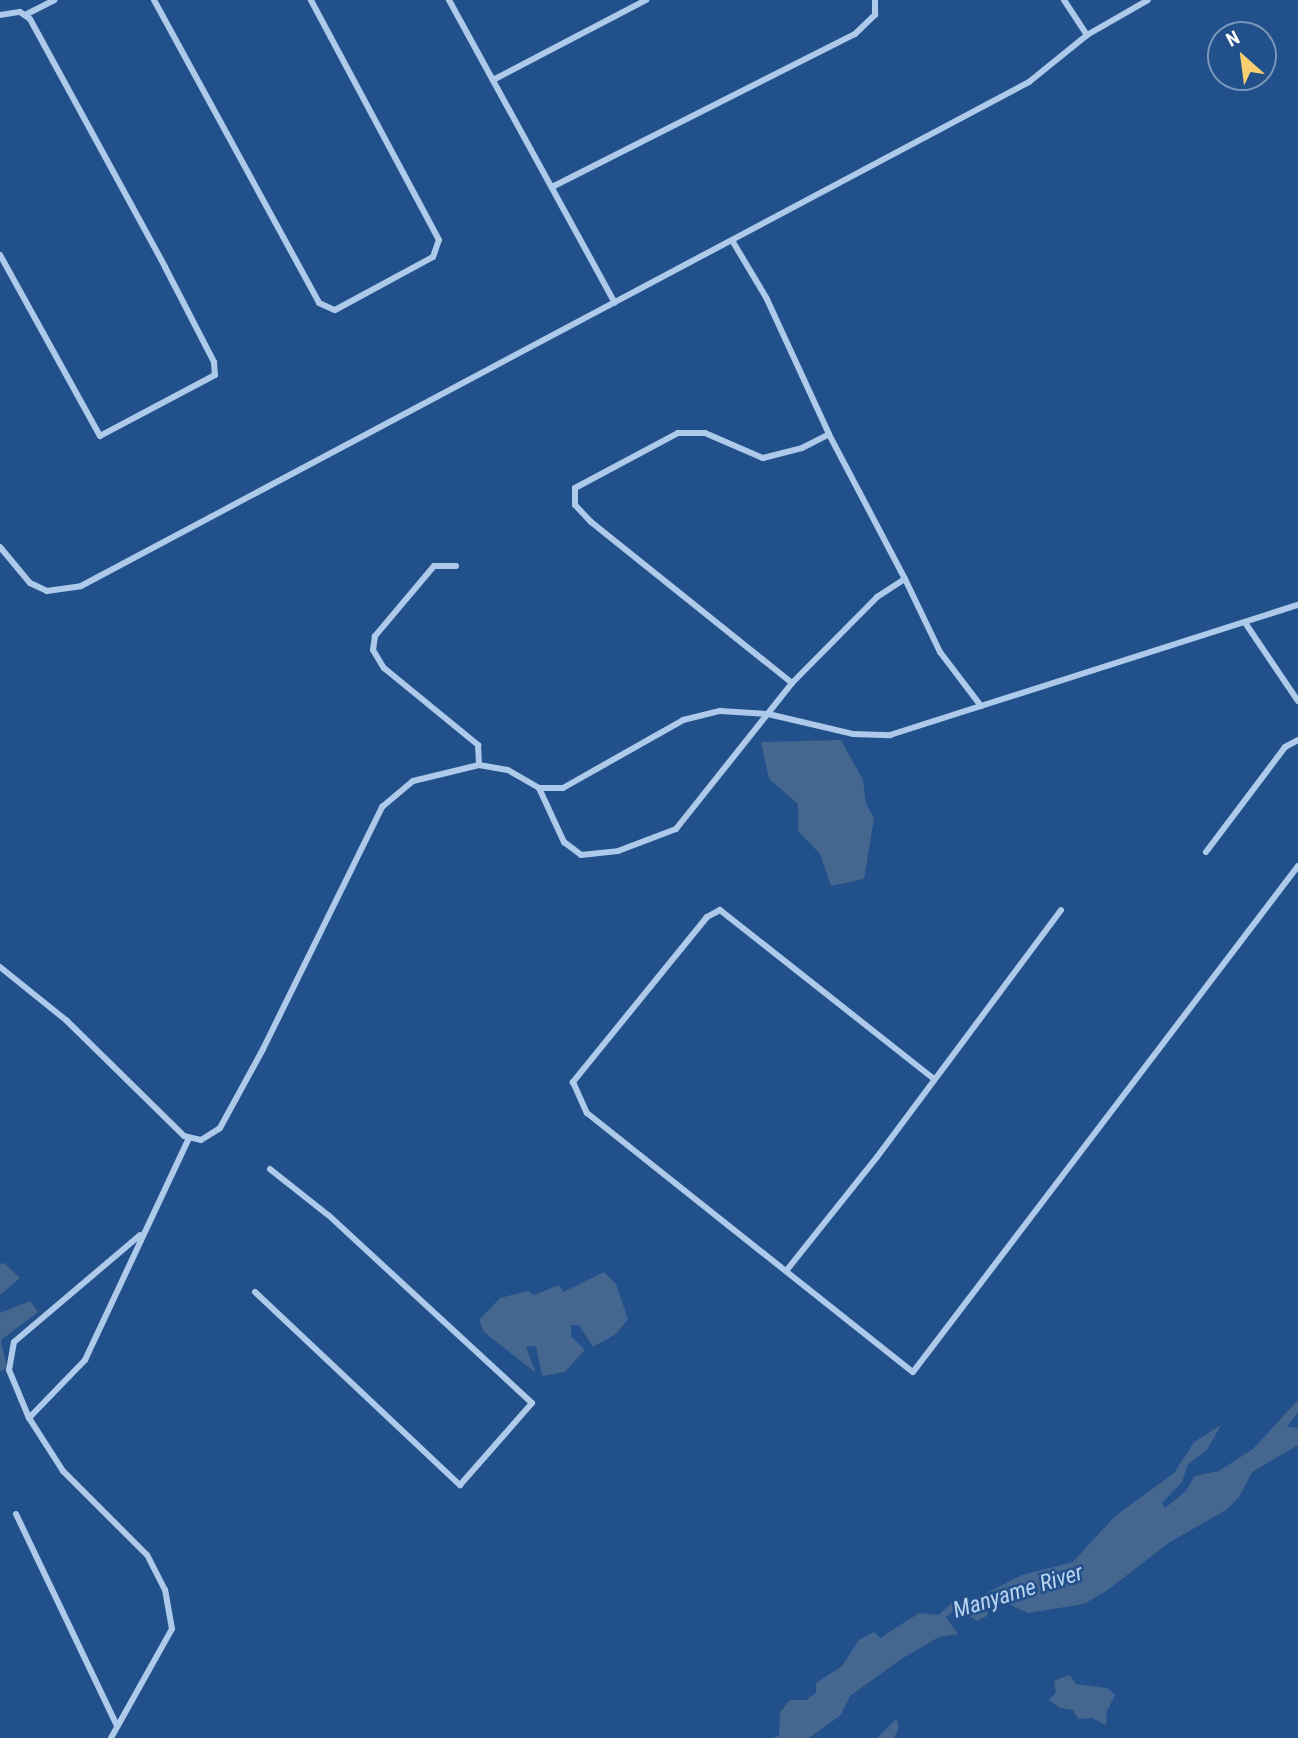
<!DOCTYPE html>
<style>
body{margin:0}
#map{position:relative;width:1298px;height:1738px;overflow:hidden;background:#22508a;font-family:"Roboto Condensed",sans-serif}
div>[style]{position:absolute}
.water>*{inset:0;background:#45668f}
.street>*{height:6px;margin:-3px;padding:0 3px;transform-origin:3px;border-radius:3px;background:#aecaea}
span{translate:-50% -50%;white-space:nowrap;text-align:center;line-height:1.15;-webkit-text-stroke:5px #22508a;paint-order:stroke}
.water-label{font-size:23px;color:#bad4f2;font-style:italic}
.north{position:absolute;left:1207px;top:21px;width:70px;height:70px;box-sizing:border-box;background:#22508a;border:2px solid #7a96b9;border-radius:50%;rotate:332deg;font-size:19px;font-weight:700;line-height:28px;text-align:center;color:#fff}
.north::after{content:'';display:block;margin:auto;width:24px;height:32px;background:#f6cf71;clip-path:polygon(50% 0,100% 100%,50% 72%,0 100%)}
</style>
<div id="map">
<div class="water">
<i style="clip-path:polygon(841px 740px,863px 780px,866px 804px,874px 818px,864px 879px,831px 886px,820px 854px,798px 831px,798px 804px,769px 779px,761px 742px)"></i>
<i style="clip-path:polygon(4px 1263px,20px 1278px,0 1295px,0 1264px)"></i>
<i style="clip-path:polygon(604px 1272px,616px 1284px,628px 1319px,616px 1334px,593px 1347px,579px 1325px,571px 1325px,571px 1336px,585px 1350px,565px 1372px,542px 1376px,536px 1346px,526px 1347px,536px 1373px,484px 1332px,479px 1320px,500px 1298px,528px 1291px,534px 1295px,559px 1285px,563px 1292px)"></i>
<i style="clip-path:polygon(30px 1301px,38px 1312px,1px 1340px,7px 1368px,0 1371px,0 1313px)"></i>
<i style="clip-path:polygon(1298px 1400px,1298px 1412px,1287px 1427px,1298px 1428px,1298px 1445px,1252px 1472px,1239px 1497px,1226px 1510px,1170px 1542px,1105px 1592px,1084px 1604px,1028px 1613px,1006px 1603px,988px 1609px,987px 1616px,977px 1621px,958px 1608px,946px 1617px,958px 1634px,939px 1637px,903px 1658px,850px 1696px,841px 1715px,809px 1738px,772px 1738px,779px 1736px,780px 1712px,790px 1700px,806px 1700px,816px 1693px,816px 1683px,842px 1666px,859px 1640px,874px 1632px,880px 1638px,919px 1613px,938px 1615px,952px 1603px,971px 1601px,1022px 1575px,1073px 1562px,1114px 1517px,1174px 1473px,1194px 1442px,1221px 1425px,1207px 1450px,1188px 1464px,1182px 1482px,1162px 1503px,1165px 1508px,1185px 1492px,1195px 1476px,1219px 1471px,1253px 1449px)"></i>
<i style="clip-path:polygon(1069px 1675px,1076px 1684px,1107px 1688px,1115px 1695px,1107px 1711px,1106px 1725px,1092px 1718px,1078px 1719px,1073px 1710px,1060px 1708px,1049px 1700px,1056px 1692px,1054px 1681px)"></i>
<i style="clip-path:polygon(896px 1719px,899px 1727px,894px 1738px,877px 1738px)"></i>
</div>
<div class="street">
<i style="left:154px;top:0;width:345px;rotate:61.4deg"></i>
<i style="left:319px;top:303px;width:17px;rotate:24deg"></i>
<i style="left:335px;top:310px;width:111px;rotate:-28.4deg"></i>
<i style="left:433px;top:257px;width:18px;rotate:-71deg"></i>
<i style="left:439px;top:240px;width:272px;rotate:-118.1deg"></i>
<i style="left:449px;top:0;width:345px;rotate:61.3deg"></i>
<i style="left:1064px;top:0;width:42px;rotate:56.7deg"></i>
<i style="left:0;top:15px;width:20px;rotate:-9deg"></i>
<i style="left:20px;top:12px;width:12px;rotate:35deg"></i>
<i style="left:30px;top:19px;width:282px;rotate:61.4deg"></i>
<i style="left:165px;top:267px;width:107px;rotate:62.7deg"></i>
<i style="left:214px;top:362px;width:13px;rotate:86deg"></i>
<i style="left:215px;top:375px;width:130px;rotate:152.1deg"></i>
<i style="left:100px;top:436px;width:207px;rotate:-118.9deg"></i>
<i style="left:25px;top:15px;width:33px;rotate:-27deg"></i>
<i style="left:493px;top:80px;width:173px;rotate:-27.6deg"></i>
<i style="left:552px;top:187px;width:339px;rotate:-26.8deg"></i>
<i style="left:855px;top:34px;width:28px;rotate:-44deg"></i>
<i style="left:875px;top:15px;width:15px;rotate:-90deg"></i>
<i style="left:0;top:547px;width:47px;rotate:50.2deg"></i>
<i style="left:30px;top:583px;width:19px;rotate:25deg"></i>
<i style="left:47px;top:591px;width:34px;rotate:-8deg"></i>
<i style="left:81px;top:586px;width:1074px;rotate:-28deg"></i>
<i style="left:1029px;top:82px;width:75px;rotate:-39deg"></i>
<i style="left:1087px;top:35px;width:70px;rotate:-29.8deg"></i>
<i style="left:456px;top:566px;width:22px;rotate:180deg"></i>
<i style="left:434px;top:566px;width:92px;rotate:130.1deg"></i>
<i style="left:375px;top:636px;width:14px;rotate:98deg"></i>
<i style="left:373px;top:650px;width:21px;rotate:59deg"></i>
<i style="left:384px;top:668px;width:122px;rotate:39.3deg"></i>
<i style="left:478px;top:745px;width:20px;rotate:87deg"></i>
<i style="left:905px;top:579px;width:81px;rotate:64.4deg"></i>
<i style="left:940px;top:652px;width:68px;rotate:52.8deg"></i>
<i style="left:1246px;top:624px;width:93px;rotate:56deg"></i>
<i style="left:792px;top:683px;width:258px;rotate:-141.3deg"></i>
<i style="left:591px;top:522px;width:23px;rotate:-133deg"></i>
<i style="left:575px;top:505px;width:17px;rotate:-90deg"></i>
<i style="left:575px;top:488px;width:117px;rotate:-28.1deg"></i>
<i style="left:678px;top:433px;width:27px"></i>
<i style="left:705px;top:433px;width:63px;rotate:23.3deg"></i>
<i style="left:763px;top:458px;width:40px;rotate:-14.4deg"></i>
<i style="left:802px;top:448px;width:30px;rotate:-27deg"></i>
<i style="left:539px;top:788px;width:60px;rotate:65.2deg"></i>
<i style="left:564px;top:842px;width:21px;rotate:37deg"></i>
<i style="left:581px;top:855px;width:37px;rotate:-6deg"></i>
<i style="left:618px;top:851px;width:62px;rotate:-20.8deg"></i>
<i style="left:676px;top:829px;width:186px;rotate:-51.5deg"></i>
<i style="left:792px;top:683px;width:121px;rotate:-45.3deg"></i>
<i style="left:877px;top:597px;width:33px;rotate:-33deg"></i>
<i style="left:905px;top:579px;width:164px;rotate:-117.7deg"></i>
<i style="left:829px;top:434px;width:149px;rotate:-114.7deg"></i>
<i style="left:767px;top:299px;width:66px;rotate:-120.8deg"></i>
<i style="left:1206px;top:852px;width:131px;rotate:-53deg"></i>
<i style="left:1285px;top:747px;width:15px;rotate:-28deg"></i>
<i style="left:0;top:967px;width:85px;rotate:38.8deg"></i>
<i style="left:66px;top:1020px;width:165px;rotate:44.5deg"></i>
<i style="left:184px;top:1136px;width:17px;rotate:13deg"></i>
<i style="left:201px;top:1140px;width:22px;rotate:-32deg"></i>
<i style="left:220px;top:1128px;width:90px;rotate:-61.4deg"></i>
<i style="left:263px;top:1049px;width:270px;rotate:-63.8deg"></i>
<i style="left:382px;top:807px;width:40px;rotate:-40deg"></i>
<i style="left:413px;top:781px;width:68px;rotate:-13.6deg"></i>
<i style="left:479px;top:765px;width:29px;rotate:10deg"></i>
<i style="left:508px;top:770px;width:36px;rotate:30deg"></i>
<i style="left:539px;top:788px;width:24px"></i>
<i style="left:563px;top:788px;width:138px;rotate:-29.5deg"></i>
<i style="left:683px;top:720px;width:38px;rotate:-14deg"></i>
<i style="left:720px;top:711px;width:48px;rotate:3.6deg"></i>
<i style="left:768px;top:714px;width:87px;rotate:13.2deg"></i>
<i style="left:853px;top:734px;width:37px;rotate:2deg"></i>
<i style="left:890px;top:735px;width:428px;rotate:-17.7deg"></i>
<i style="left:934px;top:1079px;width:273px;rotate:-141.7deg"></i>
<i style="left:720px;top:910px;width:15px;rotate:152deg"></i>
<i style="left:707px;top:917px;width:213px;rotate:129.1deg"></i>
<i style="left:573px;top:1082px;width:34px;rotate:66deg"></i>
<i style="left:587px;top:1113px;width:416px;rotate:38.5deg"></i>
<i style="left:913px;top:1372px;width:636px;rotate:-52.73deg"></i>
<i style="left:786px;top:1271px;width:146px;rotate:-51.4deg"></i>
<i style="left:877px;top:1157px;width:308px;rotate:-53.3deg"></i>
<i style="left:255px;top:1292px;width:282px;rotate:43.3deg"></i>
<i style="left:460px;top:1485px;width:109px;rotate:-48.7deg"></i>
<i style="left:532px;top:1403px;width:277px;rotate:-137.3deg"></i>
<i style="left:328px;top:1215px;width:74px;rotate:-141.6deg"></i>
<i style="left:29px;top:1418px;width:52px;rotate:-112.6deg"></i>
<i style="left:9px;top:1370px;width:28px;rotate:-80deg"></i>
<i style="left:14px;top:1342px;width:165px;rotate:-40.3deg"></i>
<i style="left:16px;top:1514px;width:235px;rotate:64.5deg"></i>
<i style="left:111px;top:1738px;width:125px;rotate:-60.8deg"></i>
<i style="left:172px;top:1629px;width:40px;rotate:-100deg"></i>
<i style="left:165px;top:1590px;width:39px;rotate:-117deg"></i>
<i style="left:147px;top:1555px;width:119px;rotate:-135deg"></i>
<i style="left:63px;top:1471px;width:63px;rotate:-122.7deg"></i>
<i style="left:29px;top:1418px;width:81px;rotate:-46deg"></i>
<i style="left:85px;top:1360px;width:245px;rotate:-64.9deg"></i>
</div>
<div class="water-label">
<span style="left:1018px;top:1592px;rotate:-17deg">Manyame River</span>
</div>
<div class="north">N</div>
</div>
